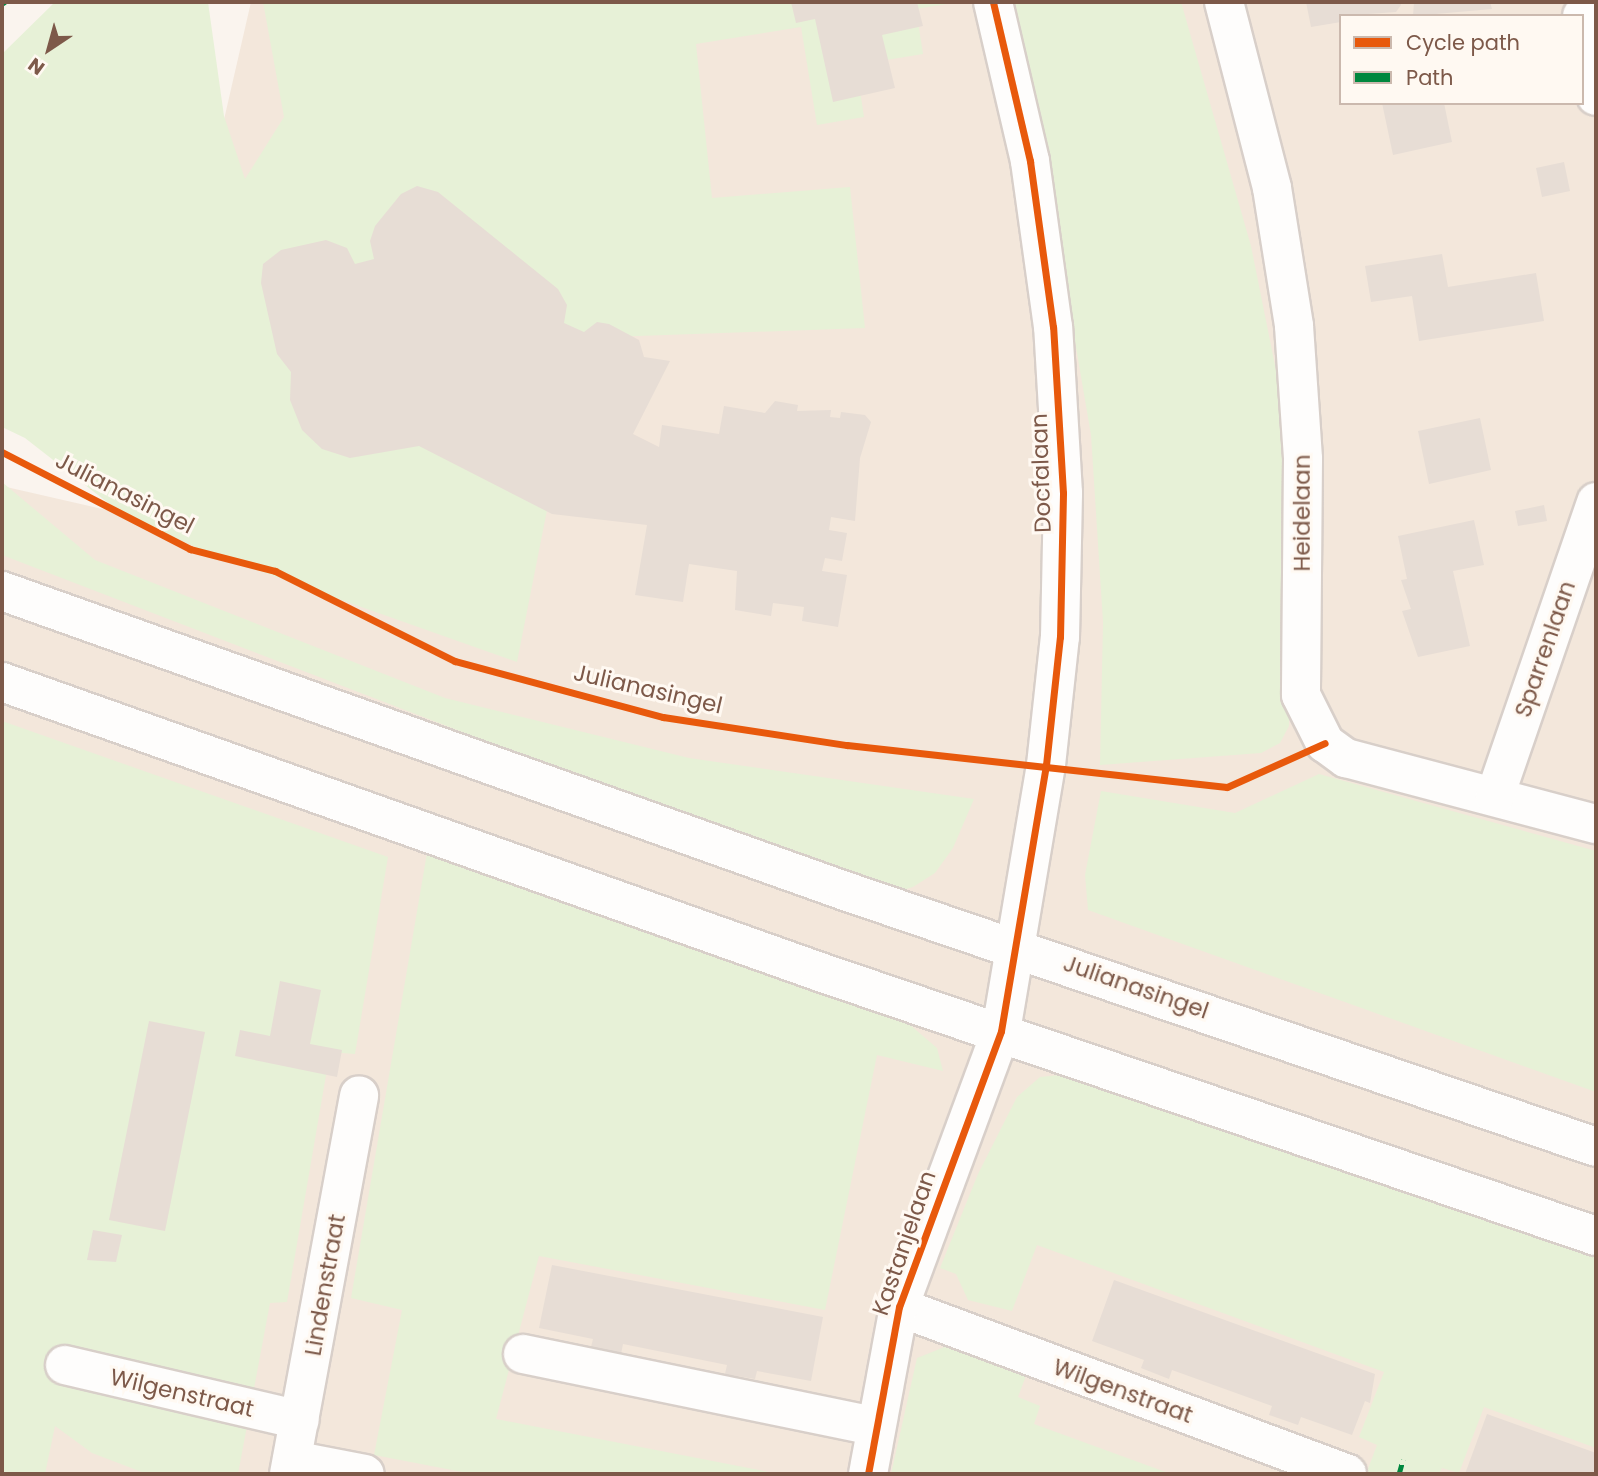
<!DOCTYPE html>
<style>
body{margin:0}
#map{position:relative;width:1598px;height:1476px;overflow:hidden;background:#faf4ee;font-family:Poppins,sans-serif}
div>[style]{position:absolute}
.residential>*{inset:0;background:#f3e7db}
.green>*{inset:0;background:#e7f1d7}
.building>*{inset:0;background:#e7ddd5}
.roads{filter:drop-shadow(2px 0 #d8cfc9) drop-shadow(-2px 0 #d8cfc9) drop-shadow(0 2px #d8cfc9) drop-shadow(0 -2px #d8cfc9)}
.street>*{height:38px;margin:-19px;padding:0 19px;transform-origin:19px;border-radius:19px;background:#fefdfc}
.secondary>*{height:38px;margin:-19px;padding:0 19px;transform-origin:19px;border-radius:19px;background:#fefdfc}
.quiet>*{height:5px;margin-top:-2.5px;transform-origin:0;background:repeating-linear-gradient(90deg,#00873e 0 10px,transparent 0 15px)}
.cycleway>*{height:7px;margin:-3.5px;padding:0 3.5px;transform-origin:3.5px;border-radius:3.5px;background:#e8590c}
span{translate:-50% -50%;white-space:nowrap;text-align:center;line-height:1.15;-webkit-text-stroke:6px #fff9f2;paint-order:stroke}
.street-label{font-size:23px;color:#7d5949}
.frame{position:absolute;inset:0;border:4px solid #7d5949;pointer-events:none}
.legend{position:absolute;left:1339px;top:14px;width:245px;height:91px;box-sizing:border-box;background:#fff9f2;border:2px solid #cbb9ae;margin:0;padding:9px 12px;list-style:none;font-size:21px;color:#7d5949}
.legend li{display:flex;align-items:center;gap:14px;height:35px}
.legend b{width:35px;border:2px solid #cbb9ae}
.north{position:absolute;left:14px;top:14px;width:70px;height:70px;-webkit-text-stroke:5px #fff9f2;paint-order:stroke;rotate:216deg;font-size:19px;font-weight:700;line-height:28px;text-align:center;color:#7d5949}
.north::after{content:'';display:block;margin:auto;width:24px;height:32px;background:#7d5949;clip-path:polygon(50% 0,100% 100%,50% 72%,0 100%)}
</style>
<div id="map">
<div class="residential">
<i style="clip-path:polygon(evenodd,251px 2px,1596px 2px,1596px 1474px,2px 1474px,2px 486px,133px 516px,251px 2px,1341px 16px,1582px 16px,1582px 103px,1341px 103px,1341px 16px)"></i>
</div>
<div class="green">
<i style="clip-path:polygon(55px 2px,208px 2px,224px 116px,245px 179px,284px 117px,263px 2px,947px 4px,916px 9px,923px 54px,856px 65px,864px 117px,817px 125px,801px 27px,696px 44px,712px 198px,850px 187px,865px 328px,581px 338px,517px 662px,209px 553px,121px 513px,25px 438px,2px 427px,2px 54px)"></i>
<i style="clip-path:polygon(1008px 2px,1181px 2px,1251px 246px,1286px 420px,1293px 570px,1289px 726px,1280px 743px,1261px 753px,1100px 765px,1103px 622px,1091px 435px,1046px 172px)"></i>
<i style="clip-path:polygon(2px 482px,95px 560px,445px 698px,689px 758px,974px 799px,953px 848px,935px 873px,913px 887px,889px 894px,842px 878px,2px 555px)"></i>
<i style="clip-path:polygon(2px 721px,388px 857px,355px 1054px,330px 1052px,287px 1302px,270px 1303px,238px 1474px,147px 1474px,92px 1453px,55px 1426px,45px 1474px,2px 1474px)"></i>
<i style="clip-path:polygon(1319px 774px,1596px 851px,1596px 1092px,1088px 910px,1085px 875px,1101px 791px,1235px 813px)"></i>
<i style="clip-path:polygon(428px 847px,895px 1012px,937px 1048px,943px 1071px,877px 1055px,825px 1310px,539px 1256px,496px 1419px,779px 1474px,473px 1474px,374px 1455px,402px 1310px,351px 1298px)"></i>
<i style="clip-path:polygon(1070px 1074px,1596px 1257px,1596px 1448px,1484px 1407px,1459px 1473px,1442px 1468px,1439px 1474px,1366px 1474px,1377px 1445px,1359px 1437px,1384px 1372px,1037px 1245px,1012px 1311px,968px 1300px,956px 1274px,940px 1268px,978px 1174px,1017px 1097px,1040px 1077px)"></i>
<i style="clip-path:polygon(952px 1344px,1027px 1373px,1018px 1397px,1040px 1406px,1034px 1424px,1171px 1474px,891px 1474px,917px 1358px)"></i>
</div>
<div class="building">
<i style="clip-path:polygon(791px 2px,917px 2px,923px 26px,882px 35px,895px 88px,833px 102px,815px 19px,796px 23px)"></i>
<i style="clip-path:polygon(1306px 2px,1400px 2px,1401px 5px,1396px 12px,1341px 16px,1341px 22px,1311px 27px)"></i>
<i style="clip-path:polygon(1414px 2px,1490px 2px,1492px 9px,1413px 16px)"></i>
<i style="clip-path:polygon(1382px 103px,1444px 103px,1452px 142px,1393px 155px)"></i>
<i style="clip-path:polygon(1564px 162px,1570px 191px,1542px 197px,1536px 168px)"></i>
<i style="clip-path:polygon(417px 186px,438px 192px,558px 289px,567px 305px,564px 323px,584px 332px,597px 322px,609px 324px,639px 340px,644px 357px,670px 361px,633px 434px,659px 447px,662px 425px,719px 434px,724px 406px,765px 413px,775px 401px,798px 405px,797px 411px,831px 410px,830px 417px,840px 418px,841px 412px,865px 415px,871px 422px,860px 458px,855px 521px,831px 517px,829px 530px,847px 533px,842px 561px,825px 558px,822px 571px,847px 575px,838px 627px,802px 621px,804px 607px,773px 603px,771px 616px,735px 610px,737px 571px,689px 564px,683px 602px,635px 595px,647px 525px,552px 514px,419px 446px,350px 458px,322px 449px,302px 430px,290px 400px,291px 372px,277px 354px,261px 283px,263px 264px,281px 250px,326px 240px,347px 248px,355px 264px,374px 259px,370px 241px,375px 226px,401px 194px)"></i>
<i style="clip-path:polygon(1442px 254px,1448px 287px,1536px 273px,1544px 321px,1419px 341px,1412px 296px,1371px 302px,1365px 266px)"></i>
<i style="clip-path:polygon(1480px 418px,1491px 470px,1429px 484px,1418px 431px)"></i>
<i style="clip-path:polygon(1544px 505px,1547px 521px,1518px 526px,1515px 511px)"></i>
<i style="clip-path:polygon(1474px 520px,1484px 565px,1453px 571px,1470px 646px,1418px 657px,1402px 611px,1411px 609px,1401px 580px,1407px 579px,1398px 536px)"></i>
<i style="clip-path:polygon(280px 981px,321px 990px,310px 1044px,342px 1050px,337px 1077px,235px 1056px,240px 1030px,270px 1036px)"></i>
<i style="clip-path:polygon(149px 1021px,205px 1032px,165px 1231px,109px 1220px)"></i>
<i style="clip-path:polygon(93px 1230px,122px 1235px,116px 1262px,87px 1260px)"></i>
<i style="clip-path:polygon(552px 1265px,823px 1317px,811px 1381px,757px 1371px,755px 1379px,725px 1374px,727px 1365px,623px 1344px,621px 1354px,591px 1347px,593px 1339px,539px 1328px)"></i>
<i style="clip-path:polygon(1114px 1280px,1375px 1374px,1370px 1403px,1365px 1401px,1352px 1435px,1301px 1417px,1298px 1425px,1269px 1415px,1272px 1406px,1172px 1370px,1169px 1379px,1141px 1368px,1144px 1360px,1092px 1341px)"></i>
<i style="clip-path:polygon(1487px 1414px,1596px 1453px,1596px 1474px,1465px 1474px)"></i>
</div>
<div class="roads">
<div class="street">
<i style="left:1224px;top:2px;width:192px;rotate:75.5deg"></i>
<i style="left:1272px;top:188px;width:140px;rotate:80.9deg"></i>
<i style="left:1294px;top:326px;width:133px;rotate:86.1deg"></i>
<i style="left:1303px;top:459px;width:236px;rotate:90.5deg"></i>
<i style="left:1301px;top:695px;width:54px;rotate:63.4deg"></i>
<i style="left:1325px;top:743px;width:26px;rotate:36deg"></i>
<i style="left:1346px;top:758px;width:259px;rotate:14.8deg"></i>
<i style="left:1582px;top:16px;width:81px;rotate:80.1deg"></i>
<i style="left:1495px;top:796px;width:311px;rotate:-71deg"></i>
<i style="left:899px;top:1307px;width:478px;rotate:20.4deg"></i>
<i style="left:523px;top:1354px;width:357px;rotate:11.6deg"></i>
<i style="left:65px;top:1365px;width:241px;rotate:13.2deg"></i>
<i style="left:292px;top:1460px;width:74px;rotate:10.9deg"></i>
<i style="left:289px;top:1474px;width:385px;rotate:-79.5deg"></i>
<i style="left:868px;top:1474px;width:170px;rotate:-79.5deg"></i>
<i style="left:899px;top:1307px;width:294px;rotate:-69.7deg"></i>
<i style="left:1001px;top:1031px;width:270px;rotate:-80.4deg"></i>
<i style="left:1046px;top:765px;width:129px;rotate:-83.8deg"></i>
<i style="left:1060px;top:637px;width:144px;rotate:-88.8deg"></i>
<i style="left:1063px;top:493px;width:166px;rotate:-93.4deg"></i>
<i style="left:1053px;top:327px;width:168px;rotate:-97.9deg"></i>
<i style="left:1030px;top:161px;width:163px;rotate:-103.1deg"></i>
</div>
<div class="secondary">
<i style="left:2px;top:591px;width:898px;rotate:19.59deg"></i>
<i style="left:848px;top:892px;width:790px;rotate:18.82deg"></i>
<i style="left:2px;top:682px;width:868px;rotate:19.52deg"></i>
<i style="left:820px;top:972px;width:820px;rotate:18.79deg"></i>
</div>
</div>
<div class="quiet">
<i style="left:2px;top:4px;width:4px;rotate:-34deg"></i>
<i style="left:1399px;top:1474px;width:15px;rotate:-74deg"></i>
</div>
<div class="cycleway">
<i style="left:2px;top:452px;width:212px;rotate:27.3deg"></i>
<i style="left:190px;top:549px;width:88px;rotate:14.5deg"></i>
<i style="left:275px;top:571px;width:201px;rotate:26.6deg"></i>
<i style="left:455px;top:661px;width:215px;rotate:15.1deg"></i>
<i style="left:663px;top:717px;width:186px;rotate:8.7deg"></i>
<i style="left:847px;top:745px;width:382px;rotate:6.3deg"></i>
<i style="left:1227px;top:787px;width:107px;rotate:-24.2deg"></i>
<i style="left:868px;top:1474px;width:170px;rotate:-79.5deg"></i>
<i style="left:899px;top:1307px;width:294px;rotate:-69.7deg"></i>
<i style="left:1001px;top:1031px;width:270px;rotate:-80.4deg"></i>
<i style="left:1046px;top:765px;width:129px;rotate:-83.8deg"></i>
<i style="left:1060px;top:637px;width:144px;rotate:-88.8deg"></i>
<i style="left:1063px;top:493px;width:166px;rotate:-93.4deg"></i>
<i style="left:1053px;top:327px;width:168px;rotate:-97.9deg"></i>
<i style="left:1030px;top:161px;width:163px;rotate:-103.1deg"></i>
</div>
<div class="street-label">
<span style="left:1041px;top:473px;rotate:-92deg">Docfalaan</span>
<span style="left:125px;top:493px;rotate:27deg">Julianasingel</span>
<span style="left:1302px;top:513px;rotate:-90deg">Heidelaan</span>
<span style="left:1545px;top:649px;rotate:-71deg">Sparrenlaan</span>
<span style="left:648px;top:689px;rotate:13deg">Julianasingel</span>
<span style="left:1136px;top:987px;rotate:19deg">Julianasingel</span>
<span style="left:904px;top:1243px;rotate:-71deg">Kastanjelaan</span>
<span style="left:325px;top:1285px;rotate:-80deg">Lindenstraat</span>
<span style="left:1123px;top:1391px;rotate:20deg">Wilgenstraat</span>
<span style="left:182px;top:1393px;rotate:13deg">Wilgenstraat</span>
</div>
<div class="frame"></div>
<ul class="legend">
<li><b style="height:9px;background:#e8590c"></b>Cycle path</li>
<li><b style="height:9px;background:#00873e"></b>Path</li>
</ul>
<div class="north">N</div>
</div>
